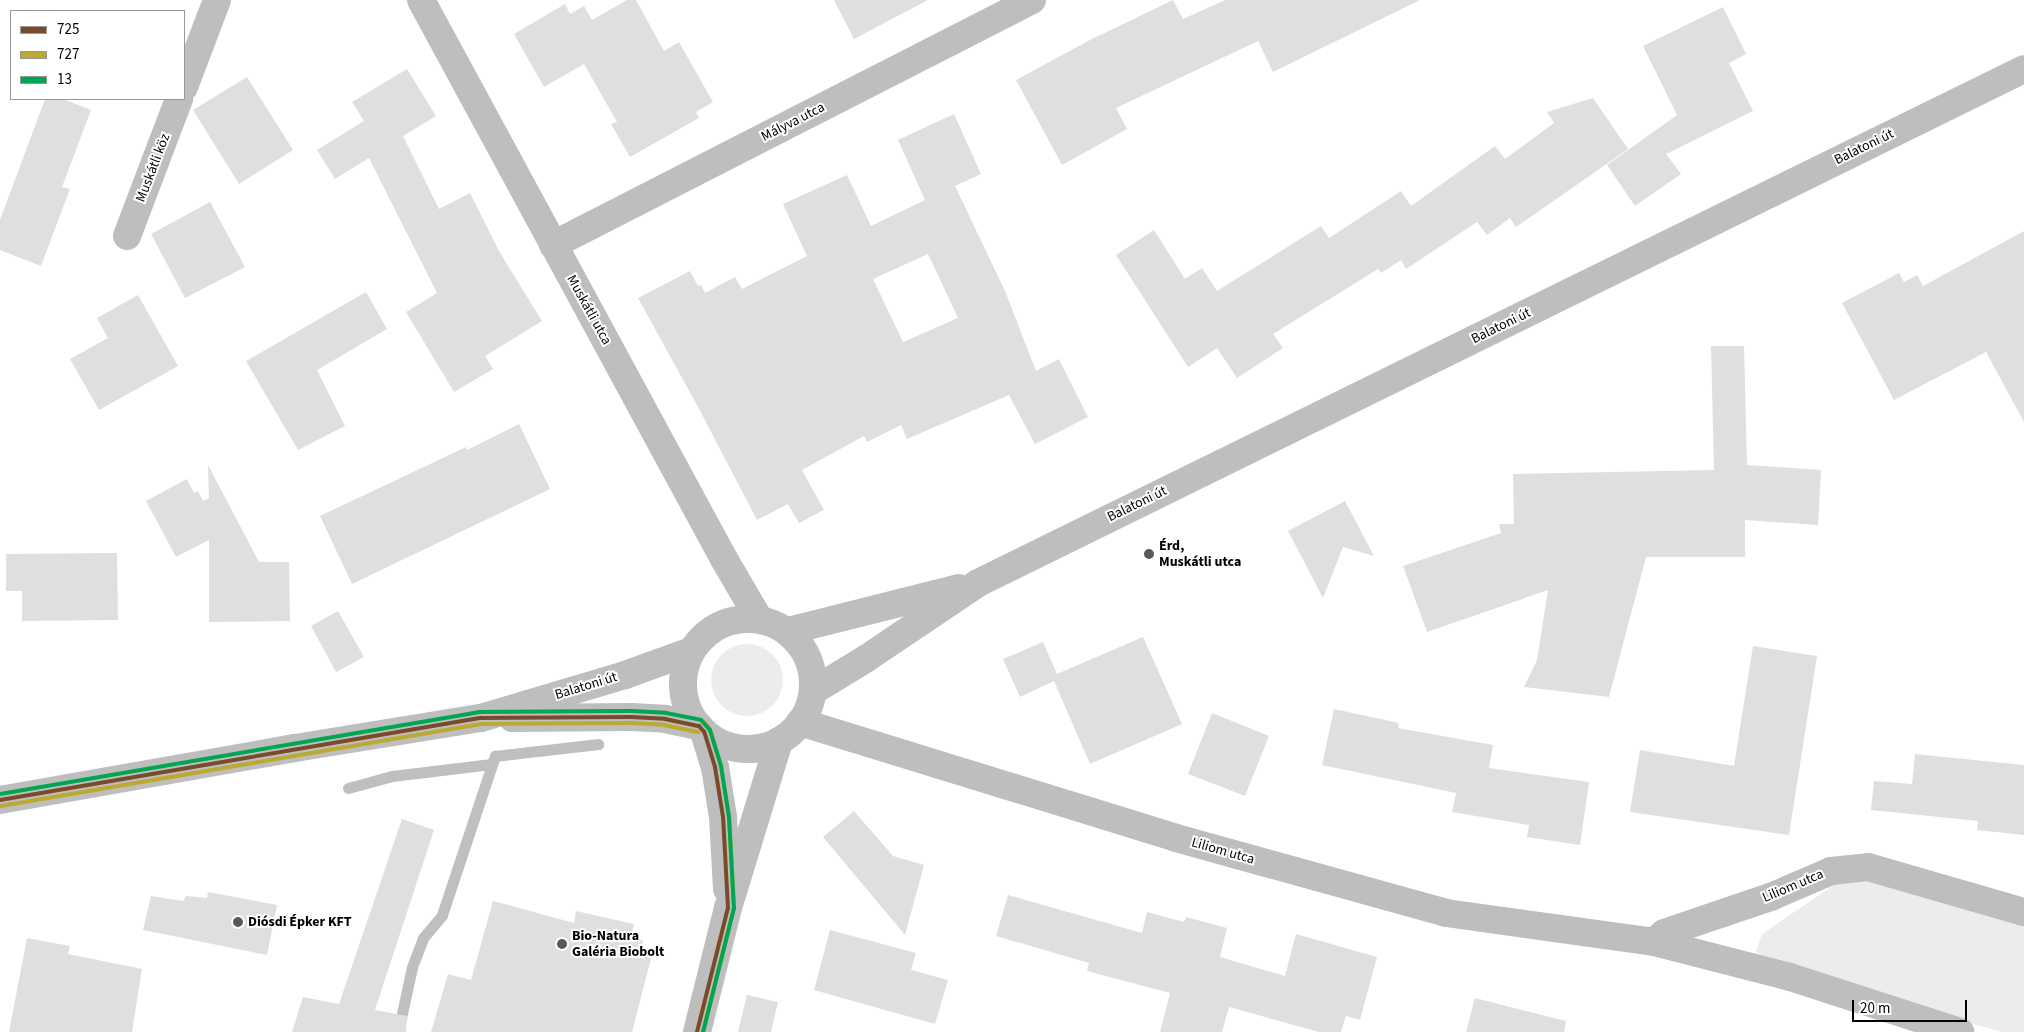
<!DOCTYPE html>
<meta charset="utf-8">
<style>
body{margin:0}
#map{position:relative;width:2024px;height:1032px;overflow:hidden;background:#fff;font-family:"Source Sans 3",sans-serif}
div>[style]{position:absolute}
.green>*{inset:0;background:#ececec}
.round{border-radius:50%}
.stream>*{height:11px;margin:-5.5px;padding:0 5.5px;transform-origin:5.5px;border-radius:5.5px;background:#bfbfbf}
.building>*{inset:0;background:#dfdfdf}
.minor>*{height:28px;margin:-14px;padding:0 14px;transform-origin:14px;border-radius:14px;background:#bebebe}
.major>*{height:28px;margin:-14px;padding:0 14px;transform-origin:14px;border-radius:14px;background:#bebebe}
.major>.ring{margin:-14px;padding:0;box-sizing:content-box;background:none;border:28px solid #bebebe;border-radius:50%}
.bus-1>*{height:4px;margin:-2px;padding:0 2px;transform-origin:2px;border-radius:2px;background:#7a4b2a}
.bus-2>*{height:4px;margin:-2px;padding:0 2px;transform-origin:2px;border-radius:2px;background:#bca932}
.bus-3>*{height:4px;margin:-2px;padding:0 2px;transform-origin:2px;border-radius:2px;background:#00a651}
.dots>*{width:14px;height:14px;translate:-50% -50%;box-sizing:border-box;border:2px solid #fff;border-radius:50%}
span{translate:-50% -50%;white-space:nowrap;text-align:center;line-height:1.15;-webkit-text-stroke:4px #fff;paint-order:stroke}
.street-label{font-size:14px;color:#000}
.poi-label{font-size:14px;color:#000;font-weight:700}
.left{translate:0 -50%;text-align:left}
.legend{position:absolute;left:10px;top:10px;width:175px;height:90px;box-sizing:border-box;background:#fff;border:1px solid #999;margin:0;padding:6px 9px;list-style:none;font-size:15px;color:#000}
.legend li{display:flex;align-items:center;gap:10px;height:25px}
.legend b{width:25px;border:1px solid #999}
.scale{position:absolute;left:1852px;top:1000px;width:115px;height:22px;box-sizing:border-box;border:2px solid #000;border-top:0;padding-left:6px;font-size:15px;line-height:18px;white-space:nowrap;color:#000;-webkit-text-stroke:4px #fff;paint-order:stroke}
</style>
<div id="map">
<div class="green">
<i class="round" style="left:711px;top:644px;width:72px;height:72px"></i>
<i style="clip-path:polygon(1868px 867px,2024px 912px,2024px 1032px,2002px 1032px,1772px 968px,1756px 951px,1762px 934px,1831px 887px)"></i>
</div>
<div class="stream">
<i style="left:348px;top:788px;width:46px;rotate:-15.3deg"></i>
<i style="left:392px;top:776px;width:100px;rotate:-6.9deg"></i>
<i style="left:398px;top:1032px;width:66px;rotate:-77.8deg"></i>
<i style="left:412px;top:967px;width:31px;rotate:-69deg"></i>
<i style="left:423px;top:938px;width:30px;rotate:-50deg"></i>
<i style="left:442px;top:915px;width:168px;rotate:-71.6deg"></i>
<i style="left:495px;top:756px;width:104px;rotate:-6.6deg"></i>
</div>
<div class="building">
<i style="clip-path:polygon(627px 0,636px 0,664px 51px,679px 42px,713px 102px,696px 112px,699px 118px,630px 157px,611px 124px,617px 122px,584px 64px,544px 87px,514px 34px,565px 4px,570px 14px,584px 6px,592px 20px)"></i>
<i style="clip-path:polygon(834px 0,928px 0,854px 39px)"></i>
<i style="clip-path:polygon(1173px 0,1183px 19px,1225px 0,1420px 0,1273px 72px,1258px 41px,1116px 108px,1127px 129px,1062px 165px,1016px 80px,1088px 41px)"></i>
<i style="clip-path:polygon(1723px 7px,1746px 54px,1729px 63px,1753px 111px,1666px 154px,1681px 174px,1635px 206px,1607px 165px,1677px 115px,1643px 46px)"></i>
<i style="clip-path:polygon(407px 69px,436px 116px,403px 136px,439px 209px,470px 193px,499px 251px,542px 321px,485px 356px,493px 369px,454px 392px,406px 312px,437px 293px,369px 158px,335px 179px,317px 150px,364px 121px,352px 102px)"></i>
<i style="clip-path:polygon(247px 77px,293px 150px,239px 184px,193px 110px)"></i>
<i style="clip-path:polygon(1593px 98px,1628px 149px,1516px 227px,1510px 218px,1487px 235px,1477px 222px,1406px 269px,1401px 260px,1381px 273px,1378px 269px,1273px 334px,1283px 348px,1237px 378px,1217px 348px,1188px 367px,1116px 255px,1154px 230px,1185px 279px,1202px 268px,1217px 291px,1321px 226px,1329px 238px,1401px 191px,1411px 206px,1495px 146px,1505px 159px,1554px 123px,1547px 112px)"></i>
<i style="clip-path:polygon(45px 99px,63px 99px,91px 110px,62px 187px,70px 189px,41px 266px,0 250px,0 220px)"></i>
<i style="clip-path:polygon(evenodd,954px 114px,981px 174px,955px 186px,1005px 291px,1036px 371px,1059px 359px,1088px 417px,1035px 444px,1009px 395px,907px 439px,901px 425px,867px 442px,864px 436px,802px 470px,824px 510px,799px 523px,788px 504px,757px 520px,698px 407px,638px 298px,690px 271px,698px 286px,701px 285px,705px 293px,735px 277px,742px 289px,807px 256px,783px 204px,847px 175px,871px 226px,925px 200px,898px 140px,954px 114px,928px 254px,958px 318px,903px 342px,873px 279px,928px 254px)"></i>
<i style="clip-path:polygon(210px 202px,245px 267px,185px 298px,151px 234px)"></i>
<i style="clip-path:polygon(2024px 231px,2024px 422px,1986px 352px,1894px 400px,1842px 303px,1899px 273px,1904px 282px,1917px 275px,1923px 286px)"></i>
<i style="clip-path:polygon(366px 292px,387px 329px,317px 370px,345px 426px,298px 450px,246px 361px)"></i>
<i style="clip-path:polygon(138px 295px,178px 366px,99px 410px,70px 359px,108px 338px,97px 318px)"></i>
<i style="clip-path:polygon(1711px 346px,1744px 346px,1747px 465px,1821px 470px,1818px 525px,1745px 520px,1745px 557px,1646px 557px,1609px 697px,1524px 687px,1537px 660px,1548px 590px,1427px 632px,1403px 566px,1501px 533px,1499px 524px,1514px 524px,1513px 474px,1714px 470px)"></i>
<i style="clip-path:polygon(519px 424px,550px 489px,352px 584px,320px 516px,466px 447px,467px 450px)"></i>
<i style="clip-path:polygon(208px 465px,259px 562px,289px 562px,290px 621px,209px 622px,209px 540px,176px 557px,146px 501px,187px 479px,194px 493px,198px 491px,203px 501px,209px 498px)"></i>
<i style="clip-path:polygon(1345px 501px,1374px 556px,1343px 547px,1323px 598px,1288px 531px)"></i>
<i style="clip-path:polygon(117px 553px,118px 620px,22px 621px,22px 591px,6px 591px,6px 554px)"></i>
<i style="clip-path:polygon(338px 611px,364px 657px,336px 672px,311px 626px)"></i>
<i style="clip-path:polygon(1143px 637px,1182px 724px,1090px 764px,1054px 681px,1020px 697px,1003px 659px,1043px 642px,1057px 674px)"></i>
<i style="clip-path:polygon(1753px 646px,1817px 656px,1789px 835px,1630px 812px,1640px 750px,1734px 766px)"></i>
<i style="clip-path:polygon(1334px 709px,1399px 723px,1398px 728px,1493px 745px,1489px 768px,1589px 782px,1580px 845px,1527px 837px,1529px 825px,1452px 812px,1456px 793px,1322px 765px)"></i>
<i style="clip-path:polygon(1212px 713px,1269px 736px,1245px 796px,1188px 774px)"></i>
<i style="clip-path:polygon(1915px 754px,2024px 765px,2024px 835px,1977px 830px,1978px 821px,1871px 810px,1874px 781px,1912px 784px)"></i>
<i style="clip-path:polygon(854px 811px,893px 856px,924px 865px,905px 935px,823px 837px)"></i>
<i style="clip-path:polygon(402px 819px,434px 830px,375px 1010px,407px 1016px,406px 1032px,292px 1032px,303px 997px,339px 1004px)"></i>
<i style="clip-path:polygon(208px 892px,277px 905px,267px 955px,143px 930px,151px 896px,183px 901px,186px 896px,207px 898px)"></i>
<i style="clip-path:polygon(1008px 895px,1142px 933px,1147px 912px,1184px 922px,1186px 917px,1227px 928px,1220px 957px,1285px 976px,1296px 934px,1377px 957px,1360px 1020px,1346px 1016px,1341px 1032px,1319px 1032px,1229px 1007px,1222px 1032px,1160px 1032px,1170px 993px,1087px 971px,1089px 963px,996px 936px)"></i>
<i style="clip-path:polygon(493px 901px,574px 923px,576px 911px,634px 924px,631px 936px,643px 940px,642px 949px,653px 951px,632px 1032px,431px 1032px,448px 974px,471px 980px)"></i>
<i style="clip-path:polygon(830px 930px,916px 953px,911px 970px,948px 980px,935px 1024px,814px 990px)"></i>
<i style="clip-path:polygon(27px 938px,70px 946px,68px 954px,142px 969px,132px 1032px,9px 1032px)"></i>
<i style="clip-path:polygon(747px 995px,778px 1002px,771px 1032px,738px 1032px)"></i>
<i style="clip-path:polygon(1475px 998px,1566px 1021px,1564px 1032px,1466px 1032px)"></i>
</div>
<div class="minor">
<i style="left:421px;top:0;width:636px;rotate:61.54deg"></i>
<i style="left:724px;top:559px;width:69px;rotate:59.7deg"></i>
<i style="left:184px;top:87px;width:93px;rotate:-69.2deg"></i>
<i style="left:127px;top:236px;width:147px;rotate:-69.2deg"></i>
<i style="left:553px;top:245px;width:538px;rotate:-27.09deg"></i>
<i style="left:800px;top:722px;width:393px;rotate:17.1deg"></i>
<i style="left:1176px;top:838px;width:280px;rotate:15.5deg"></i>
<i style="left:1446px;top:913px;width:210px;rotate:7.9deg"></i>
<i style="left:1654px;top:942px;width:140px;rotate:14.4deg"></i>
<i style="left:1790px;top:977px;width:179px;rotate:17.9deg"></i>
<i style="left:704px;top:732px;width:37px;rotate:73deg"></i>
<i style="left:715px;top:767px;width:51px;rotate:80.9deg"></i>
<i style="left:723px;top:817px;width:72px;rotate:86.8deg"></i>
<i style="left:1654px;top:942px;width:13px;rotate:-42deg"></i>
<i style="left:1664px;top:933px;width:115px;rotate:-18.7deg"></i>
<i style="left:1773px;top:896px;width:63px;rotate:-23.3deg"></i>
<i style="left:1831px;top:871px;width:37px;rotate:-6deg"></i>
<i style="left:1868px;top:867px;width:162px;rotate:16.1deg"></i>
<i style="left:697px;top:1032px;width:128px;rotate:-76deg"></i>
<i style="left:728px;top:908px;width:175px;rotate:-73deg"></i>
</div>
<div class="major">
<i class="ring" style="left:683px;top:619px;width:102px;height:102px"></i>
<i style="left:788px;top:631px;width:176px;rotate:-14.1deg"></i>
<i style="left:813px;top:691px;width:63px;rotate:-31.4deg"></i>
<i style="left:867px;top:658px;width:134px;rotate:-34deg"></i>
<i style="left:978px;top:583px;width:1165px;rotate:-26.17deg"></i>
<i style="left:512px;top:718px;width:119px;rotate:-0.5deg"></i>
<i style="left:631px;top:717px;width:34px;rotate:3deg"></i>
<i style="left:665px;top:719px;width:35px;rotate:12deg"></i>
<i style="left:0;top:800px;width:300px;rotate:-10deg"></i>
<i style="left:295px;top:748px;width:188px;rotate:-9.2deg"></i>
<i style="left:481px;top:718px;width:150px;rotate:-16.6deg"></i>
<i style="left:625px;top:675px;width:70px;rotate:-20deg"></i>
</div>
<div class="bus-1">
<i style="left:0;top:800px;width:488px;rotate:-9.7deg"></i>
<i style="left:481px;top:718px;width:150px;rotate:-0.4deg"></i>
<i style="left:631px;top:717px;width:34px;rotate:3deg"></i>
<i style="left:665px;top:719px;width:35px;rotate:12deg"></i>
<i style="left:697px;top:1032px;width:128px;rotate:-76deg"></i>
<i style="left:728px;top:908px;width:91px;rotate:-93.1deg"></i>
<i style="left:723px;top:817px;width:51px;rotate:-99.1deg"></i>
<i style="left:715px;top:767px;width:37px;rotate:-107deg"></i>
<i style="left:704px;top:732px;width:8px;rotate:-130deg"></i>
</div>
<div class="bus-2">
<i style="left:1px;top:806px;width:488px;rotate:-9.7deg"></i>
<i style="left:482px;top:724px;width:149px;rotate:-0.4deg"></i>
<i style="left:631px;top:723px;width:33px;rotate:3deg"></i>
<i style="left:664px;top:725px;width:35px;rotate:12deg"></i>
<i style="left:703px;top:1032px;width:128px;rotate:-76deg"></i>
<i style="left:734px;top:908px;width:91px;rotate:-93.1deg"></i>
<i style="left:729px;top:817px;width:52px;rotate:-98.9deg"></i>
<i style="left:721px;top:766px;width:38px;rotate:-107deg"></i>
<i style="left:710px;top:730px;width:10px;rotate:-127deg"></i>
</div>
<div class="bus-3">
<i style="left:0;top:794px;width:487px;rotate:-9.7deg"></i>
<i style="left:480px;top:712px;width:151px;rotate:-0.4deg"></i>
<i style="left:631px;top:711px;width:35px;rotate:3deg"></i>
<i style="left:666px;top:713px;width:36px;rotate:11deg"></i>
<i style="left:701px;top:720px;width:13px;rotate:48deg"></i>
<i style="left:710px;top:730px;width:38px;rotate:73deg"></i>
<i style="left:721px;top:766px;width:52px;rotate:81.1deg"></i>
<i style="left:729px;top:817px;width:91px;rotate:86.9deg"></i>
<i style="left:734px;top:908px;width:128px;rotate:104deg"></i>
</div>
<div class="dots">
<i style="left:1149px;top:554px;background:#595959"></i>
<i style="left:238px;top:922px;background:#595959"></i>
<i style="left:562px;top:944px;background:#595959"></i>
</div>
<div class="street-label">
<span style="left:793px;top:122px;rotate:-27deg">Mályva utca</span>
<span style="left:1864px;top:147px;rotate:-26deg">Balatoni út</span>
<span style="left:153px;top:168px;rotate:-69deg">Muskátli köz</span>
<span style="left:589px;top:310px;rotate:61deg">Muskátli utca</span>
<span style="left:1501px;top:326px;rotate:-26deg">Balatoni út</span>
<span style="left:1137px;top:504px;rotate:-26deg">Balatoni út</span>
<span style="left:586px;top:686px;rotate:-17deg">Balatoni út</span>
<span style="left:1223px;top:851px;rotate:16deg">Liliom utca</span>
<span style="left:1793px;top:886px;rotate:-23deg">Liliom utca</span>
</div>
<div class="poi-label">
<span class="left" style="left:1159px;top:554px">Érd,<br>Muskátli utca</span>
<span class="left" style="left:248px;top:922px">Diósdi Épker KFT</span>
<span class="left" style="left:572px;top:944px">Bio-Natura<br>Galéria Biobolt</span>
</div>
<ul class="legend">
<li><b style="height:6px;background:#7a4b2a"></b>725</li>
<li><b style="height:6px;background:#bca932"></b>727</li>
<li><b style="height:6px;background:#00a651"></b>13</li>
</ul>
<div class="scale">20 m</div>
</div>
